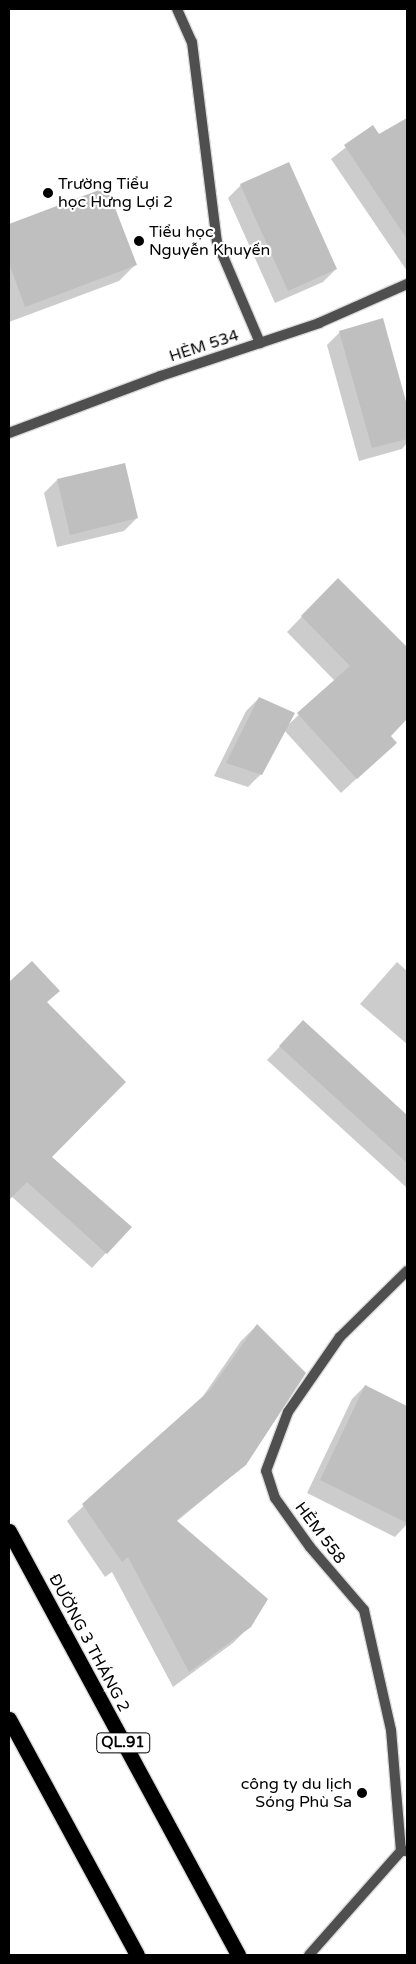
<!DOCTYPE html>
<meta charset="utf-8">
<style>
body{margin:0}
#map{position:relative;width:416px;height:1964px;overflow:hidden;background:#fff;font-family:"Varela Round",sans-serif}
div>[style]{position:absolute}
.shadow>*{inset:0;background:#0003}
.building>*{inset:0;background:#bfbfbf}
.roads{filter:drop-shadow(1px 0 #dbdbdb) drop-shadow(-1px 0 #dbdbdb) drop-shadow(0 1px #dbdbdb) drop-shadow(0 -1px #dbdbdb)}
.lane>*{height:10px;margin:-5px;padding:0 5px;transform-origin:5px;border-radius:5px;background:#4f4f4f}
.street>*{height:10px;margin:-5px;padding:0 5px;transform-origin:5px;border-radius:5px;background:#4f4f4f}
.highway>*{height:15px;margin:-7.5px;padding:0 7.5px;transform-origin:7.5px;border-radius:7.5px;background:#000}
.dots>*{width:14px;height:14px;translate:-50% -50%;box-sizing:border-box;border:2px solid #fff;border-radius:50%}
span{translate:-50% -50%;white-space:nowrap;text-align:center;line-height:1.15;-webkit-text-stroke:4.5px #fff;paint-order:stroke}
.shield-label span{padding:1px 4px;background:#fff;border:1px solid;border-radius:4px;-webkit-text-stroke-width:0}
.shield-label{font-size:15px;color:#000;font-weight:700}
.poi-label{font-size:16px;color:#000}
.left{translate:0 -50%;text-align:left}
.right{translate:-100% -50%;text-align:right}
.street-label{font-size:16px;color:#000}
.frame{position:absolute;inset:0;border:10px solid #000;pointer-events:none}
</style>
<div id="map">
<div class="shadow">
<i style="clip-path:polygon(407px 120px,407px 271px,331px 159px,372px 127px,378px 136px)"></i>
<i style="clip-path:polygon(241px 185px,336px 269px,323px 282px,275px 303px,228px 198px)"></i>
<i style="clip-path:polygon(107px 188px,135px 265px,119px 281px,9px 322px,9px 225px)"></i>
<i style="clip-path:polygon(382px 320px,407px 409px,407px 443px,402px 449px,359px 461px,327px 345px,340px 332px)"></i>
<i style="clip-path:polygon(57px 480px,137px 518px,124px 531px,57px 547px,44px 493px)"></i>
<i style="clip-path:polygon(338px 579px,407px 649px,407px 718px,389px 736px,395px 743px,341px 793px,284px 730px,261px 774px,248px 787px,214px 776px,246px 711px,259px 698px,288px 725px,335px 681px,287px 632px)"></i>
<i style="clip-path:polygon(32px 962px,46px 1003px,50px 1157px,130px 1227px,92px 1268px,11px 1196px,9px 1199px,9px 984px)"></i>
<i style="clip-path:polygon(397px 962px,407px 971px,407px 1044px,360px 1004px)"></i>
<i style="clip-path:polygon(303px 1022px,407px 1117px,407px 1188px,267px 1060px)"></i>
<i style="clip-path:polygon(257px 1325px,245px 1465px,176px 1522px,250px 1626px,233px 1643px,173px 1687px,112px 1572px,105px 1577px,67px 1521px,199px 1402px,241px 1341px)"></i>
<i style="clip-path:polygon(365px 1386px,407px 1407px,407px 1524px,395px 1537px,307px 1493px,352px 1399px)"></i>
</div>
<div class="building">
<i style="clip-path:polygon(407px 118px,407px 239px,344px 145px,373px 125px,379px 134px)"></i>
<i style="clip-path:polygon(289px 162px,337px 269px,288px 291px,240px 184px)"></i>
<i style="clip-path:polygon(107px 187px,137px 265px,25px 307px,9px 263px,9px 224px)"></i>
<i style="clip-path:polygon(383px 318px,407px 405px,407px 439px,372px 448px,339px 331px)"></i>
<i style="clip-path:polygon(125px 463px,138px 518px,70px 535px,57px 479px)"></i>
<i style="clip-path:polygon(338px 578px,407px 647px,407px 719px,391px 736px,397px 743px,357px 779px,297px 713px,350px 666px,301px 616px)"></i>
<i style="clip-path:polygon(259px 697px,295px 713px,262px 775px,226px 763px)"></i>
<i style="clip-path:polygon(32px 961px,60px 991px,47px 1002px,126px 1082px,52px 1157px,132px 1227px,107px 1254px,27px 1182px,9px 1200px,9px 982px)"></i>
<i style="clip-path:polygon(303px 1020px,407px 1115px,407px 1163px,279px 1046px)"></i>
<i style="clip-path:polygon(257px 1324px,306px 1373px,246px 1465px,176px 1520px,268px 1599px,251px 1627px,189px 1672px,128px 1557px,122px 1562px,82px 1504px,210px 1390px)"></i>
<i style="clip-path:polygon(365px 1385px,407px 1406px,407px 1523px,320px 1480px)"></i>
</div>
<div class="roads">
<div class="lane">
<i style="left:9px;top:433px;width:162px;rotate:-20.6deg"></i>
<i style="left:161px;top:376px;width:167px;rotate:-18.5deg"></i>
<i style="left:319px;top:323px;width:96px;rotate:-23.9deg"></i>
</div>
<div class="street">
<i style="left:177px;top:9px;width:36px;rotate:66deg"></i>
<i style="left:192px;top:42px;width:202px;rotate:82.9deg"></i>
<i style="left:217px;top:242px;width:110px;rotate:66.9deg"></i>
<i style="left:401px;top:1851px;width:121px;rotate:-94.7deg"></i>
<i style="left:391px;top:1730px;width:123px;rotate:-102.7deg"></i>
<i style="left:364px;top:1610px;width:83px;rotate:-130.6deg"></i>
<i style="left:310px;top:1547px;width:60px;rotate:-125.5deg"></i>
<i style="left:275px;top:1498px;width:28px;rotate:-108deg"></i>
<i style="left:266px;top:1471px;width:63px;rotate:-69.6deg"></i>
<i style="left:288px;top:1412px;width:91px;rotate:-55.3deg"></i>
<i style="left:340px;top:1337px;width:94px;rotate:-44.6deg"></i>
<i style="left:309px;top:1955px;width:139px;rotate:-48.5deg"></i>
<i style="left:401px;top:1851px;width:4px"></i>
</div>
<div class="highway">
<i style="left:9px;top:1531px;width:482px;rotate:61.6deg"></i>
<i style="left:9px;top:1719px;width:268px;rotate:61.5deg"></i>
</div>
</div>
<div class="dots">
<i style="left:48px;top:193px;background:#000"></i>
<i style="left:139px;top:241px;background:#000"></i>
<i style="left:362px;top:1793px;background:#000"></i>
</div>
<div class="shield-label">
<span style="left:123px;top:1743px">QL.91</span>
</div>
<div class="poi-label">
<span class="left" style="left:58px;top:193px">Trường Tiểu<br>học Hưng Lợi 2</span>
<span class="left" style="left:149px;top:241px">Tiểu học<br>Nguyễn Khuyến</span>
<span class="right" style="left:352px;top:1793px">công ty du lịch<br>Sóng Phù Sa</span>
</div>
<div class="street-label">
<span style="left:204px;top:346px;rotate:-18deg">HẺM 534</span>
<span style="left:320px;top:1533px;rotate:53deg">HẺM 558</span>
<span style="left:89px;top:1643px;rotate:62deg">ĐƯỜNG 3 THÁNG 2</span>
</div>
<div class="frame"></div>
</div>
